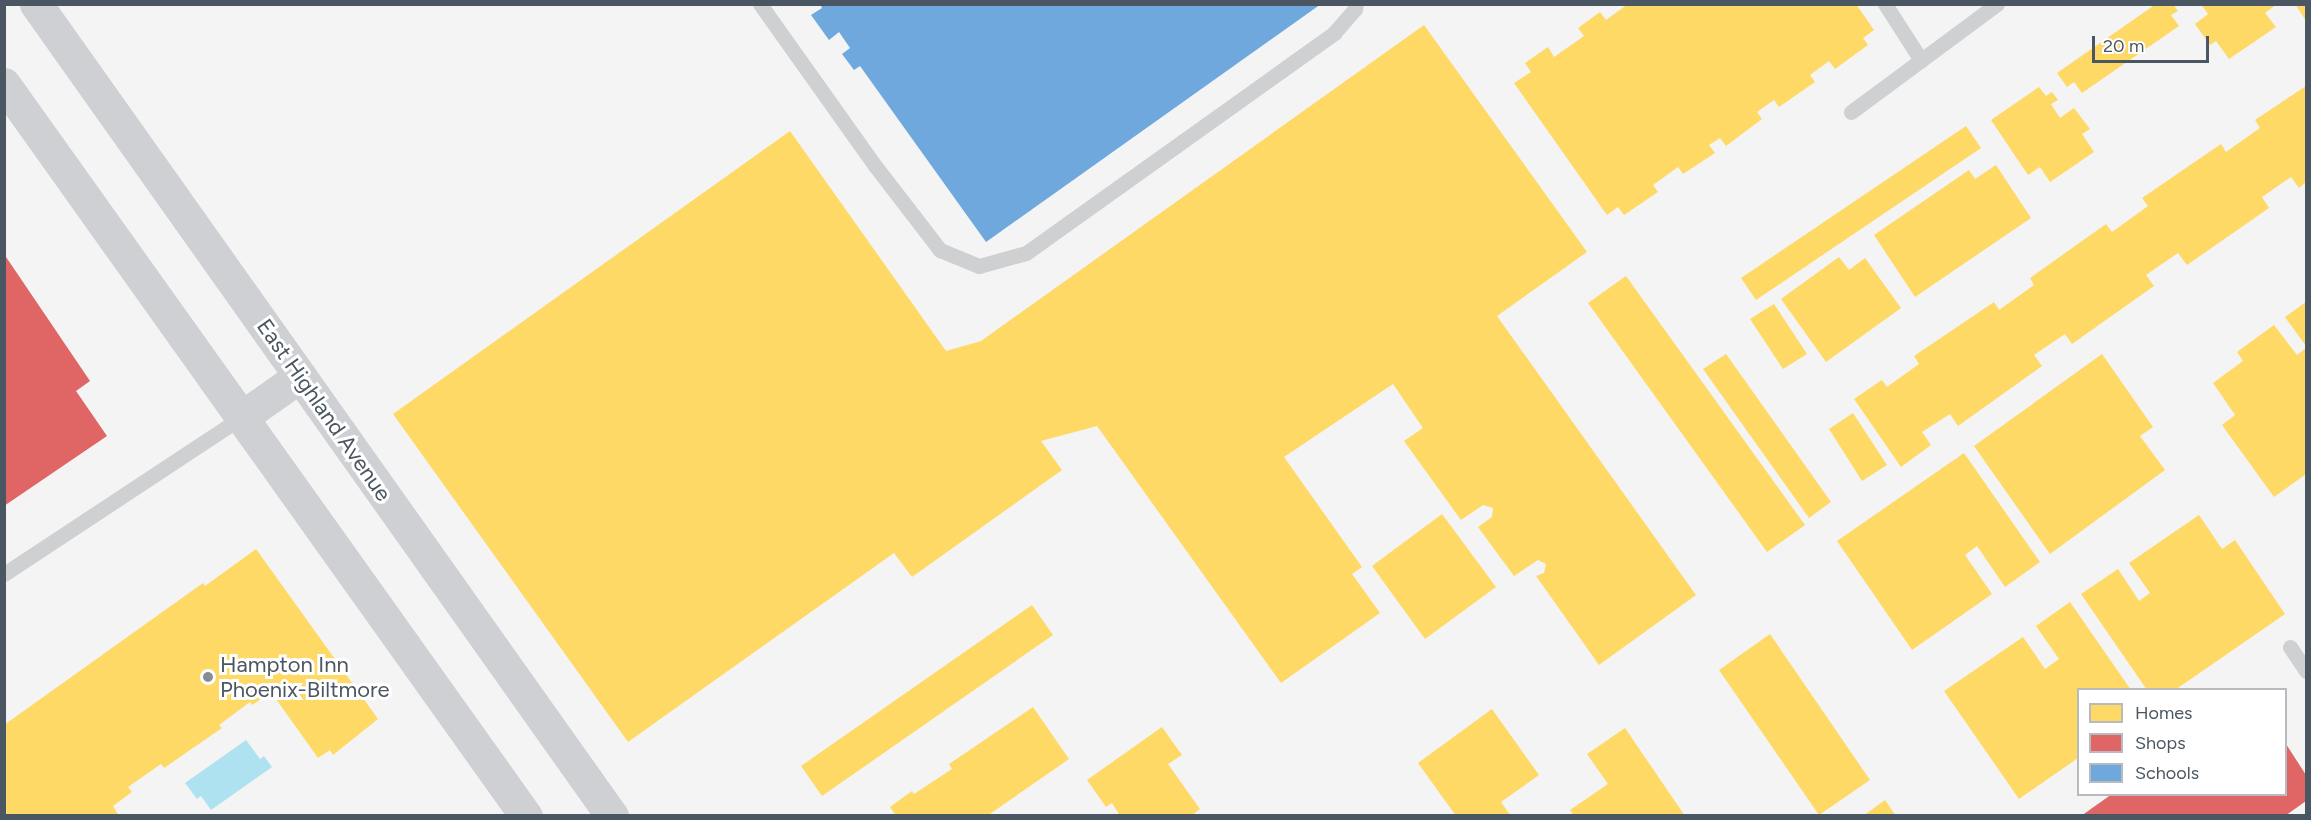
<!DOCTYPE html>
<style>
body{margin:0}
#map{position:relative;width:2311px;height:820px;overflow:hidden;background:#f4f4f4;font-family:Figtree,sans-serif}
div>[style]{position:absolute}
.water>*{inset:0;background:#aee2f0}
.homes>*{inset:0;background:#ffd966}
.shops>*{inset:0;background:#e06666}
.schools>*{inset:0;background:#6fa8dc}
.service>*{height:15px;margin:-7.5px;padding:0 7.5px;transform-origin:7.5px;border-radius:7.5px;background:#ced0d2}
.secondary>*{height:33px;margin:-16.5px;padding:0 16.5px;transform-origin:16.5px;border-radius:16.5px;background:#ced0d4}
.dots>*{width:16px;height:16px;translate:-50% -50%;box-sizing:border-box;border:3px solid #fff;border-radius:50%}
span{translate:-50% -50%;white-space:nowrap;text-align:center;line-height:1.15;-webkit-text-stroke:6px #fff;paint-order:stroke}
.street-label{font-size:22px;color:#4a5661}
.poi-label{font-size:22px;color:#4a5661}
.left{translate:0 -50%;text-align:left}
.frame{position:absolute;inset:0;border:6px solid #4a5661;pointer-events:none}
.legend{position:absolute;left:2077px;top:688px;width:210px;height:108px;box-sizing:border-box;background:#fff;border:2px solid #b7bbc0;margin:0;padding:8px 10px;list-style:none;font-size:18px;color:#4a5661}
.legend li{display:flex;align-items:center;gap:12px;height:30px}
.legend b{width:30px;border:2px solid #b7bbc0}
.scale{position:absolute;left:2092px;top:36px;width:117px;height:27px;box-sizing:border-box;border:3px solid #4a5661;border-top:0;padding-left:8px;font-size:18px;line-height:21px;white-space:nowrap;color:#4a5661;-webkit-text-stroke:4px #fff;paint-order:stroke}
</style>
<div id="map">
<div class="water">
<i style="clip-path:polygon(246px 740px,260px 759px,264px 756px,272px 767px,211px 810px,201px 796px,197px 799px,185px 783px)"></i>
</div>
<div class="homes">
<i style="clip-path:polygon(1628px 4px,1856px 4px,1874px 30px,1863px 38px,1868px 45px,1835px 69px,1829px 61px,1810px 75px,1815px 82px,1779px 107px,1774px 100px,1757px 112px,1762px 119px,1726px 146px,1720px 138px,1709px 145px,1715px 153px,1683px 174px,1678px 167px,1653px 185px,1658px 192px,1624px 215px,1618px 207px,1607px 215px,1514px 83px,1531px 72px,1525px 63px,1548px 47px,1554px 57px,1584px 36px,1578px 28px,1600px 12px,1606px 20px)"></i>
<i style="clip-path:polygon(2156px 4px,2173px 4px,2178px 11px,2171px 15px,2179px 26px,2082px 93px,2074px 82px,2067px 87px,2057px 73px)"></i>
<i style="clip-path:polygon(2201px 4px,2277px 4px,2265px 13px,2276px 27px,2229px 59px,2216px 41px,2210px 45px,2195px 24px,2208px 14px)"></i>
<i style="clip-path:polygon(2295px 4px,2306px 4px,2306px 21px)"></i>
<i style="clip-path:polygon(1424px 25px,1587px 252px,1497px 316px,1696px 595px,1599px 665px,1536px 576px,1544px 573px,1546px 564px,1538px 560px,1514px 576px,1478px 527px,1492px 517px,1493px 508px,1483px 505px,1461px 520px,1404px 441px,1423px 428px,1393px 384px,1284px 457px,1362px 567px,1352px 574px,1380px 613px,1281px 683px,1097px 426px,1041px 441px,1062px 470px,912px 577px,894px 553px,628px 742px,393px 414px,790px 131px,946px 351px,981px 341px)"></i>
<i style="clip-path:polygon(2306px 86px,2306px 182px,2299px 188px,2291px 177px,2262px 197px,2269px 208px,2187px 265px,2178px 253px,2146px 275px,2154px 286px,2072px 344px,2065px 334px,2034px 355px,2042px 366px,1958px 426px,1950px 414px,1922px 432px,1931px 445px,1901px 467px,1854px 399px,1882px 380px,1887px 387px,1919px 364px,1914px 356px,1994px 302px,1999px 310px,2034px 285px,2030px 278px,2106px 224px,2112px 232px,2148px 206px,2142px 198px,2221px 144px,2226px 152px,2260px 128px,2255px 120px)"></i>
<i style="clip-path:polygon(2039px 87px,2046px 96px,2052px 92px,2058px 100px,2051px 104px,2060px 118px,2074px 108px,2090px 129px,2082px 134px,2094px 152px,2050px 182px,2040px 167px,2028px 175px,1991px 120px)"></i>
<i style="clip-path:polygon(1966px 126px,1981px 148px,1756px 300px,1741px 278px)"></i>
<i style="clip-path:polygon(1996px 165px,2031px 218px,1915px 297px,1874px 235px,1969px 170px,1975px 179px)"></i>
<i style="clip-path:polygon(1839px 257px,1849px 270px,1865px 258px,1901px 308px,1826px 362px,1781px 299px)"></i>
<i style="clip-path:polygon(1626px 276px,1805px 525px,1767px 552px,1588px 303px)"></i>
<i style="clip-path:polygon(2306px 302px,2306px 346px,2285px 317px)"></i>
<i style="clip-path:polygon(1774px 304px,1807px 354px,1783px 369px,1750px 319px)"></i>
<i style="clip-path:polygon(2274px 325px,2297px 355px,2306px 348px,2306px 474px,2274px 497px,2222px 425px,2235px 415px,2213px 383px,2243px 361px,2237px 352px)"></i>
<i style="clip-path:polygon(1726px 354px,1831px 502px,1809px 518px,1703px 369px)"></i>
<i style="clip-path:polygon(2102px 354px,2153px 427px,2140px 436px,2165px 470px,2050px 554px,1974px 446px)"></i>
<i style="clip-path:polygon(1853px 413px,1887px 465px,1862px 481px,1829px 429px)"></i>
<i style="clip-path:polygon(1964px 453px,2040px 562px,2005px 587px,1977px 546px,1965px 555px,1992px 594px,1912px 650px,1837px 541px)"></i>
<i style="clip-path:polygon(1442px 514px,1496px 587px,1425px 639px,1372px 566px)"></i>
<i style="clip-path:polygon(2199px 515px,2222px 549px,2235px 540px,2285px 614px,2175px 690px,2147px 690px,2081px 594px,2118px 569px,2139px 601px,2150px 593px,2129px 563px)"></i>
<i style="clip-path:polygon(256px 549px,378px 719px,333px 755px,330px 750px,318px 758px,271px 692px,252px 705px,250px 702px,219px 725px,222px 728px,164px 768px,161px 764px,128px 787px,132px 792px,113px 806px,119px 816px,4px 816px,4px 725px,203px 583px,205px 586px)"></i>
<i style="clip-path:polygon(2070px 602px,2131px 690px,2078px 690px,2078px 758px,2019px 799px,1944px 691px,2023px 637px,2045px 669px,2059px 659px,2036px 626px)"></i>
<i style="clip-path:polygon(1032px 605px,1053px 635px,822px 796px,801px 766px)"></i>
<i style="clip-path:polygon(1770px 634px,1870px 780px,1819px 815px,1719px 670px)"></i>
<i style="clip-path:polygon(1033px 707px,1069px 759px,987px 816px,896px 816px,890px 807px,912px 791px,914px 794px,952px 769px,949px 764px)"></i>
<i style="clip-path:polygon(1492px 709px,1539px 775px,1501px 802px,1511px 816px,1456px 816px,1418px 763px)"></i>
<i style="clip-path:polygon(1162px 727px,1182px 755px,1168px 764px,1200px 809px,1191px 816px,1120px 816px,1112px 803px,1106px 807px,1087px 780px)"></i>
<i style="clip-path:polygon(1625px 728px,1685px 816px,1574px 816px,1570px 810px,1608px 784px,1587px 754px)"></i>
<i style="clip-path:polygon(1885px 800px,1896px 816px,1863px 816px)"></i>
</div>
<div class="shops">
<i style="clip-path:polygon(4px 254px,90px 381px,76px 391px,107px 436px,4px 506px)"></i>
<i style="clip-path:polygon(2286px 744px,2306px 775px,2306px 801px,2285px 816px,2081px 816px,2112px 794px,2286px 794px)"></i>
</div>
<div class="schools">
<i style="clip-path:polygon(820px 4px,1321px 4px,986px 242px,860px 66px,854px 70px,842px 54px,850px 48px,839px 32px,829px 40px,811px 15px,822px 8px)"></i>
</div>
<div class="service">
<i style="left:760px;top:4px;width:200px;rotate:54.6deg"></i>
<i style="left:876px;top:167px;width:105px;rotate:52.4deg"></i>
<i style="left:940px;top:250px;width:42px;rotate:22.3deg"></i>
<i style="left:979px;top:266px;width:49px;rotate:-15.5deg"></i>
<i style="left:1026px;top:253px;width:379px;rotate:-35.5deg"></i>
<i style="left:1334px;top:33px;width:32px;rotate:-49deg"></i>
<i style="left:1355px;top:9px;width:5px;rotate:-79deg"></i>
<i style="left:1885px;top:4px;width:67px;rotate:57.3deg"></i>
<i style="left:1851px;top:112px;width:182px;rotate:-36.5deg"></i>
<i style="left:4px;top:574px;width:285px;rotate:-33.4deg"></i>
<i style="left:2290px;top:647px;width:29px;rotate:56deg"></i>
</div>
<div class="secondary">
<i style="left:36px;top:4px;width:996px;rotate:54.65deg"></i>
<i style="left:4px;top:84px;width:899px;rotate:54.51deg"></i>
<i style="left:242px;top:417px;width:71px;rotate:-35.3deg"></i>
</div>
<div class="dots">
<i style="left:208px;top:677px;background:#868d94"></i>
</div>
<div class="street-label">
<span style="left:324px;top:410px;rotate:55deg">East Highland Avenue</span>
</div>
<div class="poi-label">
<span class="left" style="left:220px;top:677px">Hampton Inn<br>Phoenix-Biltmore</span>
</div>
<div class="frame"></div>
<ul class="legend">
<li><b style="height:16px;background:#ffd966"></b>Homes</li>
<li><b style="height:16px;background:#e06666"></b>Shops</li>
<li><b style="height:16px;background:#6fa8dc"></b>Schools</li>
</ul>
<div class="scale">20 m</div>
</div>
